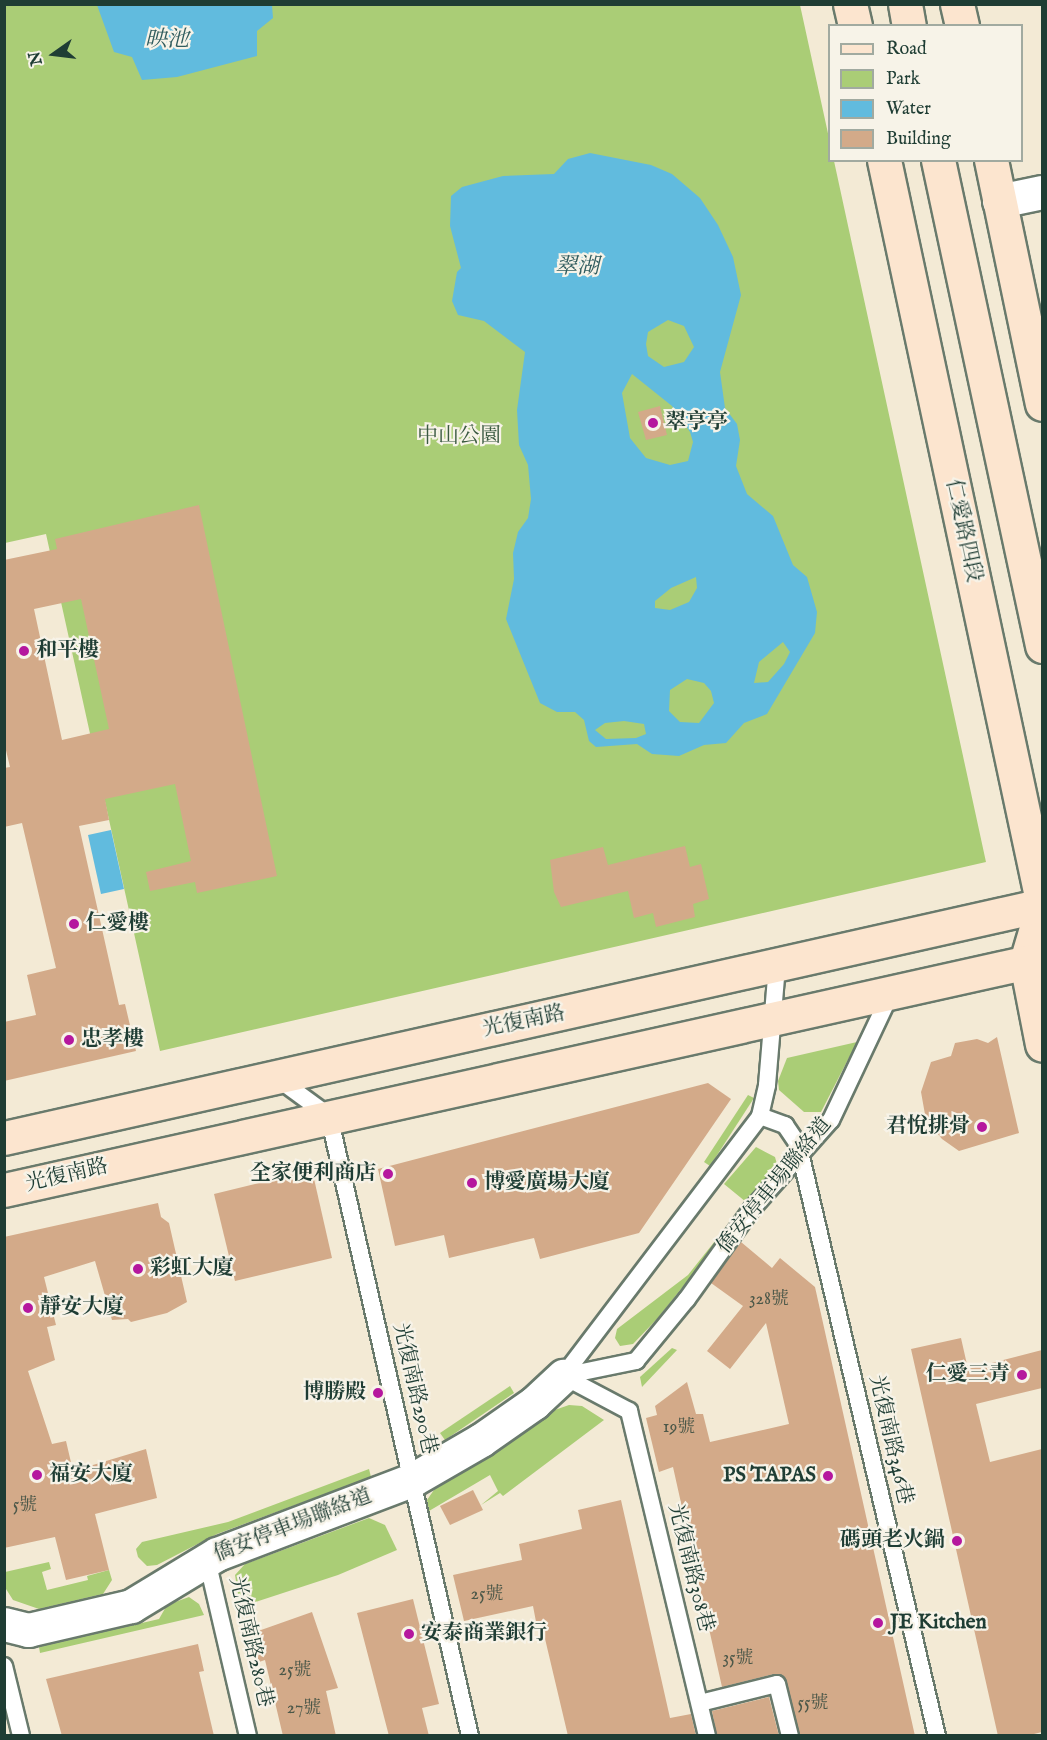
<!DOCTYPE html>
<meta charset="utf-8">
<style>
body{margin:0}
#map{position:relative;width:1047px;height:1740px;overflow:hidden;background:#f3ead5;font-family:"IM FELL English","Noto Serif TC",serif}
div>[style]{position:absolute}
.green>*{inset:0;background:#aacd76}
.water>*{inset:0;background:#61bbde}
.building>*{inset:0;background:#d3aa89}
.roads{filter:drop-shadow(2px 0 #697a6c) drop-shadow(-2px 0 #697a6c) drop-shadow(0 2px #697a6c) drop-shadow(0 -2px #697a6c)}
.lane>*{height:16px;margin:-8px;padding:0 8px;transform-origin:8px;border-radius:8px;background:#fff}
.street>*{height:33px;margin:-16.5px;padding:0 16.5px;transform-origin:16.5px;border-radius:16.5px;background:#fff}
.secondary>*{height:33px;margin:-16.5px;padding:0 16.5px;transform-origin:16.5px;border-radius:16.5px;background:#fce5cf}
.dots>*{width:16px;height:16px;translate:-50% -50%;box-sizing:border-box;border:3px solid #f7f3e8;border-radius:50%}
span{translate:-50% -50%;white-space:nowrap;text-align:center;line-height:1.15;-webkit-text-stroke:4.5px #f7f3e8;paint-order:stroke}
.number-label{font-size:18px;color:#4c5849}
.number-label span{-webkit-text-stroke-width:0}
.poi-label{font-size:21px;color:#1f3d34;font-weight:700}
.left{translate:0 -50%;text-align:left}
.right{translate:-100% -50%;text-align:right}
.park-label{font-size:21px;color:#3b5a41}
.street-label{font-size:21px;color:#1f3d34}
.water-label{font-size:22px;color:#305c5e;font-style:italic}
.frame{position:absolute;inset:0;border:6px solid #1f3d34;pointer-events:none}
.legend{position:absolute;left:828px;top:24px;width:195px;height:138px;box-sizing:border-box;background:#f7f3e8;border:2px solid #a1aaa0;margin:0;padding:8px 10px;list-style:none;font-size:18px;color:#1f3d34}
.legend li{display:flex;align-items:center;gap:12px;height:30px}
.legend b{width:30px;border:2px solid #a1aaa0}
.north{position:absolute;left:24px;top:24px;width:60px;height:60px;-webkit-text-stroke:4px #f7f3e8;paint-order:stroke;rotate:256deg;font-size:16px;font-weight:700;line-height:24px;text-align:center;color:#1f3d34}
.north::after{content:'';display:block;margin:auto;width:21px;height:27px;background:#1f3d34;clip-path:polygon(50% 0,100% 100%,50% 72%,0 100%)}
</style>
<div id="map">
<div class="green">
<i style="clip-path:polygon(4px 5px,800px 5px,829px 138px,830px 160px,834px 161px,986px 862px,160px 1051px,46px 534px,5px 543px)"></i>
<i style="clip-path:polygon(857px 1042px,821px 1112px,804px 1112px,779px 1090px,778px 1081px,787px 1058px)"></i>
<i style="clip-path:polygon(748px 1095px,754px 1098px,710px 1166px,704px 1162px)"></i>
<i style="clip-path:polygon(756px 1147px,775px 1157px,778px 1168px,657px 1319px,633px 1344px,620px 1346px,615px 1338px,617px 1329px,688px 1275px,746px 1202px,724px 1184px)"></i>
<i style="clip-path:polygon(672px 1348px,677px 1350px,642px 1387px,640px 1377px)"></i>
<i style="clip-path:polygon(510px 1386px,514px 1393px,445px 1440px,440px 1433px)"></i>
<i style="clip-path:polygon(569px 1405px,582px 1406px,604px 1420px,503px 1496px,500px 1493px,481px 1505px,498px 1491px,490px 1475px,429px 1511px,427px 1500px,436px 1487px,488px 1456px,549px 1412px)"></i>
<i style="clip-path:polygon(369px 1469px,371px 1477px,217px 1534px,157px 1565px,147px 1566px,138px 1557px,136px 1549px,142px 1542px,228px 1522px)"></i>
<i style="clip-path:polygon(369px 1518px,385px 1525px,397px 1550px,338px 1575px,240px 1607px,235px 1575px,245px 1564px)"></i>
<i style="clip-path:polygon(49px 1562px,51px 1569px,42px 1572px,47px 1590px,88px 1580px,87px 1576px,109px 1570px,112px 1580px,103px 1594px,39px 1609px,13px 1600px,6px 1589px,5px 1572px)"></i>
<i style="clip-path:polygon(189px 1597px,199px 1604px,204px 1615px,40px 1653px,39px 1647px,159px 1619px,167px 1605px)"></i>
</div>
<div class="water">
<i style="clip-path:polygon(97px 5px,272px 5px,273px 18px,257px 31px,257px 56px,177px 77px,142px 80px,132px 57px,114px 52px)"></i>
<i style="clip-path:polygon(evenodd,590px 153px,651px 165px,672px 174px,700px 198px,718px 225px,733px 257px,741px 295px,720px 372px,725px 408px,737px 424px,740px 440px,736px 466px,747px 494px,773px 516px,793px 565px,807px 577px,817px 612px,815px 633px,767px 714px,744px 723px,726px 743px,704px 745px,679px 756px,652px 754px,637px 744px,596px 747px,589px 741px,584px 720px,575px 712px,557px 712px,540px 703px,506px 619px,514px 579px,513px 553px,518px 532px,528px 518px,531px 499px,528px 465px,519px 445px,517px 410px,525px 352px,484px 321px,458px 315px,452px 301px,457px 272px,461px 268px,450px 226px,451px 196px,462px 187px,503px 176px,554px 174px,568px 159px,590px 153px,668px 320px,684px 326px,694px 347px,684px 362px,664px 367px,648px 356px,646px 344px,648px 332px,668px 320px,590px 153px,632px 374px,672px 406px,690px 432px,693px 442px,688px 461px,670px 465px,646px 458px,630px 438px,622px 393px,632px 374px,590px 153px,696px 577px,697px 588px,689px 602px,670px 610px,655px 608px,655px 601px,671px 588px,696px 577px,590px 153px,783px 642px,790px 652px,784px 664px,768px 682px,754px 683px,759px 662px,783px 642px,590px 153px,687px 679px,704px 683px,711px 691px,714px 703px,699px 723px,680px 722px,669px 711px,670px 690px,687px 679px,590px 153px,624px 721px,644px 724px,646px 734px,636px 738px,606px 739px,595px 730px,605px 723px,624px 721px)"></i>
<i style="clip-path:polygon(111px 830px,124px 889px,101px 894px,88px 835px)"></i>
</div>
<div class="building">
<i style="clip-path:polygon(660px 406px,667px 435px,646px 440px,638px 412px)"></i>
<i style="clip-path:polygon(evenodd,199px 505px,277px 876px,197px 893px,195px 882px,150px 891px,146px 872px,191px 861px,175px 784px,105px 799px,109px 820px,79px 826px,119px 1005px,125px 1004px,136px 1051px,4px 1081px,4px 1022px,36px 1015px,27px 975px,56px 968px,22px 823px,4px 827px,4px 768px,10px 767px,4px 742px,4px 560px,57px 549px,55px 539px,199px 505px,81px 599px,109px 729px,62px 740px,34px 609px,81px 599px)"></i>
<i style="clip-path:polygon(685px 846px,690px 867px,701px 864px,709px 899px,693px 904px,695px 917px,656px 927px,653px 913px,634px 918px,628px 891px,561px 907px,554px 892px,550px 860px,603px 847px,608px 865px)"></i>
<i style="clip-path:polygon(997px 1037px,1019px 1133px,959px 1151px,942px 1139px,926px 1120px,921px 1092px,931px 1062px,951px 1056px,955px 1043px,977px 1039px,988px 1043px)"></i>
<i style="clip-path:polygon(708px 1083px,731px 1099px,639px 1233px,540px 1259px,534px 1238px,449px 1258px,444px 1235px,395px 1246px,378px 1169px)"></i>
<i style="clip-path:polygon(312px 1170px,332px 1258px,235px 1281px,214px 1194px)"></i>
<i style="clip-path:polygon(158px 1203px,161px 1217px,169px 1223px,187px 1302px,167px 1313px,131px 1322px,128px 1319px,112px 1320px,95px 1261px,44px 1277px,56px 1325px,47px 1327px,55px 1360px,28px 1371px,52px 1444px,66px 1441px,73px 1471px,146px 1449px,157px 1498px,95px 1514px,109px 1570px,66px 1580px,55px 1537px,4px 1548px,4px 1237px)"></i>
<i style="clip-path:polygon(741px 1242px,772px 1268px,780px 1258px,815px 1287px,915px 1736px,800px 1736px,784px 1676px,774px 1674px,722px 1687px,673px 1467px,659px 1472px,646px 1418px,657px 1415px,655px 1406px,687px 1382px,696px 1414px,703px 1414px,710px 1442px,789px 1424px,766px 1323px,730px 1369px,707px 1351px,743px 1306px,711px 1283px)"></i>
<i style="clip-path:polygon(961px 1338px,968px 1369px,1042px 1350px,1042px 1388px,976px 1404px,990px 1462px,1042px 1449px,1042px 1732px,1026px 1736px,998px 1736px,911px 1349px)"></i>
<i style="clip-path:polygon(473px 1490px,483px 1510px,450px 1525px,440px 1506px)"></i>
<i style="clip-path:polygon(621px 1500px,670px 1718px,691px 1714px,696px 1736px,568px 1736px,542px 1626px,537px 1627px,533px 1606px,464px 1621px,453px 1575px,522px 1560px,519px 1544px,582px 1529px,578px 1510px)"></i>
<i style="clip-path:polygon(413px 1599px,439px 1704px,422px 1708px,429px 1736px,389px 1736px,357px 1613px)"></i>
<i style="clip-path:polygon(312px 1612px,338px 1688px,326px 1691px,336px 1736px,283px 1736px,265px 1660px,259px 1662px,250px 1634px)"></i>
<i style="clip-path:polygon(198px 1644px,204px 1671px,199px 1672px,214px 1736px,62px 1736px,46px 1679px)"></i>
<i style="clip-path:polygon(769px 1697px,779px 1736px,717px 1736px,712px 1711px)"></i>
</div>
<div class="roads">
<div class="lane">
<i style="left:277px;top:1078px;width:64px;rotate:36.2deg"></i>
<i style="left:329px;top:1116px;width:636px;rotate:77.19deg"></i>
<i style="left:760px;top:1116px;width:27px;rotate:20deg"></i>
<i style="left:785px;top:1125px;width:23px;rotate:56deg"></i>
<i style="left:798px;top:1144px;width:608px;rotate:76.79deg"></i>
<i style="left:563px;top:1376px;width:75px;rotate:-11.6deg"></i>
<i style="left:636px;top:1361px;width:80px;rotate:-50.6deg"></i>
<i style="left:687px;top:1299px;width:110px;rotate:-54.3deg"></i>
<i style="left:751px;top:1210px;width:120px;rotate:-48.4deg"></i>
<i style="left:831px;top:1120px;width:140px;rotate:-64.7deg"></i>
<i style="left:563px;top:1376px;width:326px;rotate:-52.8deg"></i>
<i style="left:760px;top:1116px;width:32px;rotate:-77deg"></i>
<i style="left:767px;top:1085px;width:119px;rotate:-85.2deg"></i>
<i style="left:563px;top:1376px;width:75px;rotate:27.9deg"></i>
<i style="left:629px;top:1411px;width:334px;rotate:76.5deg"></i>
<i style="left:207px;top:1560px;width:181px;rotate:76.9deg"></i>
<i style="left:4px;top:1666px;width:72px;rotate:76.3deg"></i>
<i style="left:700px;top:1703px;width:79px;rotate:-13.9deg"></i>
<i style="left:777px;top:1684px;width:54px;rotate:76deg"></i>
</div>
<div class="street">
<i style="left:999px;top:201px;width:44px;rotate:-11.8deg"></i>
<i style="left:4px;top:1624px;width:25px;rotate:14deg"></i>
<i style="left:28px;top:1630px;width:106px;rotate:-13.1deg"></i>
<i style="left:131px;top:1606px;width:100px;rotate:-31.2deg"></i>
<i style="left:217px;top:1554px;width:209px;rotate:-20.8deg"></i>
<i style="left:412px;top:1480px;width:80px;rotate:-30.1deg"></i>
<i style="left:481px;top:1440px;width:65px;rotate:-34.9deg"></i>
<i style="left:534px;top:1403px;width:40px;rotate:-43deg"></i>
</div>
<div class="secondary">
<i style="left:850px;top:4px;width:23px;rotate:77deg"></i>
<i style="left:905px;top:4px;width:22px;rotate:80deg"></i>
<i style="left:957px;top:4px;width:23px;rotate:77deg"></i>
<i style="left:884px;top:160px;width:758px;rotate:77.96deg"></i>
<i style="left:938px;top:160px;width:497px;rotate:77.9deg"></i>
<i style="left:991px;top:160px;width:249px;rotate:78.2deg"></i>
<i style="left:1042px;top:908px;width:56px;rotate:106.5deg"></i>
<i style="left:1026px;top:962px;width:84px;rotate:79deg"></i>
<i style="left:4px;top:1138px;width:1064px;rotate:-12.65deg"></i>
<i style="left:4px;top:1190px;width:1063px;rotate:-12.55deg"></i>
</div>
</div>
<div class="dots">
<i style="left:653px;top:423px;background:#b5179e"></i>
<i style="left:24px;top:651px;background:#b5179e"></i>
<i style="left:74px;top:924px;background:#b5179e"></i>
<i style="left:69px;top:1040px;background:#b5179e"></i>
<i style="left:982px;top:1127px;background:#b5179e"></i>
<i style="left:388px;top:1174px;background:#b5179e"></i>
<i style="left:472px;top:1183px;background:#b5179e"></i>
<i style="left:138px;top:1269px;background:#b5179e"></i>
<i style="left:28px;top:1308px;background:#b5179e"></i>
<i style="left:1022px;top:1375px;background:#b5179e"></i>
<i style="left:378px;top:1393px;background:#b5179e"></i>
<i style="left:37px;top:1475px;background:#b5179e"></i>
<i style="left:828px;top:1476px;background:#b5179e"></i>
<i style="left:957px;top:1541px;background:#b5179e"></i>
<i style="left:878px;top:1623px;background:#b5179e"></i>
<i style="left:409px;top:1634px;background:#b5179e"></i>
</div>
<div class="number-label">
<span style="left:769px;top:1300px">328號</span>
<span style="left:679px;top:1428px">19號</span>
<span style="left:25px;top:1506px">5號</span>
<span style="left:487px;top:1595px">25號</span>
<span style="left:738px;top:1659px">35號</span>
<span style="left:295px;top:1671px">25號</span>
<span style="left:813px;top:1704px">55號</span>
<span style="left:304px;top:1709px">27號</span>
</div>
<div class="poi-label">
<span class="left" style="left:665px;top:423px">翠亨亭</span>
<span class="left" style="left:36px;top:651px">和平樓</span>
<span class="left" style="left:86px;top:924px">仁愛樓</span>
<span class="left" style="left:81px;top:1040px">忠孝樓</span>
<span class="right" style="left:970px;top:1127px">君悅排骨</span>
<span class="right" style="left:376px;top:1174px">全家便利商店</span>
<span class="left" style="left:484px;top:1183px">博愛廣場大廈</span>
<span class="left" style="left:150px;top:1269px">彩虹大廈</span>
<span class="left" style="left:40px;top:1308px">靜安大廈</span>
<span class="right" style="left:1010px;top:1375px">仁愛三青</span>
<span class="right" style="left:366px;top:1393px">博勝殿</span>
<span class="left" style="left:49px;top:1475px">福安大廈</span>
<span class="right" style="left:816px;top:1476px">PS TAPAS</span>
<span class="right" style="left:945px;top:1541px">碼頭老火鍋</span>
<span class="left" style="left:890px;top:1623px">JE Kitchen</span>
<span class="left" style="left:421px;top:1634px">安泰商業銀行</span>
</div>
<div class="park-label">
<span style="left:459px;top:437px">中山公園</span>
</div>
<div class="street-label">
<span style="left:963px;top:531px;rotate:78deg">仁愛路四段</span>
<span style="left:524px;top:1022px;rotate:-12deg">光復南路</span>
<span style="left:67px;top:1176px;rotate:-13deg">光復南路</span>
<span style="left:775px;top:1186px;rotate:-51deg">僑安停車場聯絡道</span>
<span style="left:414px;top:1389px;rotate:77deg">光復南路290巷</span>
<span style="left:890px;top:1440px;rotate:77deg">光復南路346巷</span>
<span style="left:293px;top:1526px;rotate:-21deg">僑安停車場聯絡道</span>
<span style="left:690px;top:1568px;rotate:76deg">光復南路308巷</span>
<span style="left:250px;top:1642px;rotate:77deg">光復南路280巷</span>
</div>
<div class="water-label">
<span style="left:167px;top:41px">映池</span>
<span style="left:577px;top:268px">翠湖</span>
</div>
<div class="frame"></div>
<ul class="legend">
<li><b style="height:8px;background:#fce5cf"></b>Road</li>
<li><b style="height:16px;background:#aacd76"></b>Park</li>
<li><b style="height:16px;background:#61bbde"></b>Water</li>
<li><b style="height:16px;background:#d3aa89"></b>Building</li>
</ul>
<div class="north">N</div>
</div>
